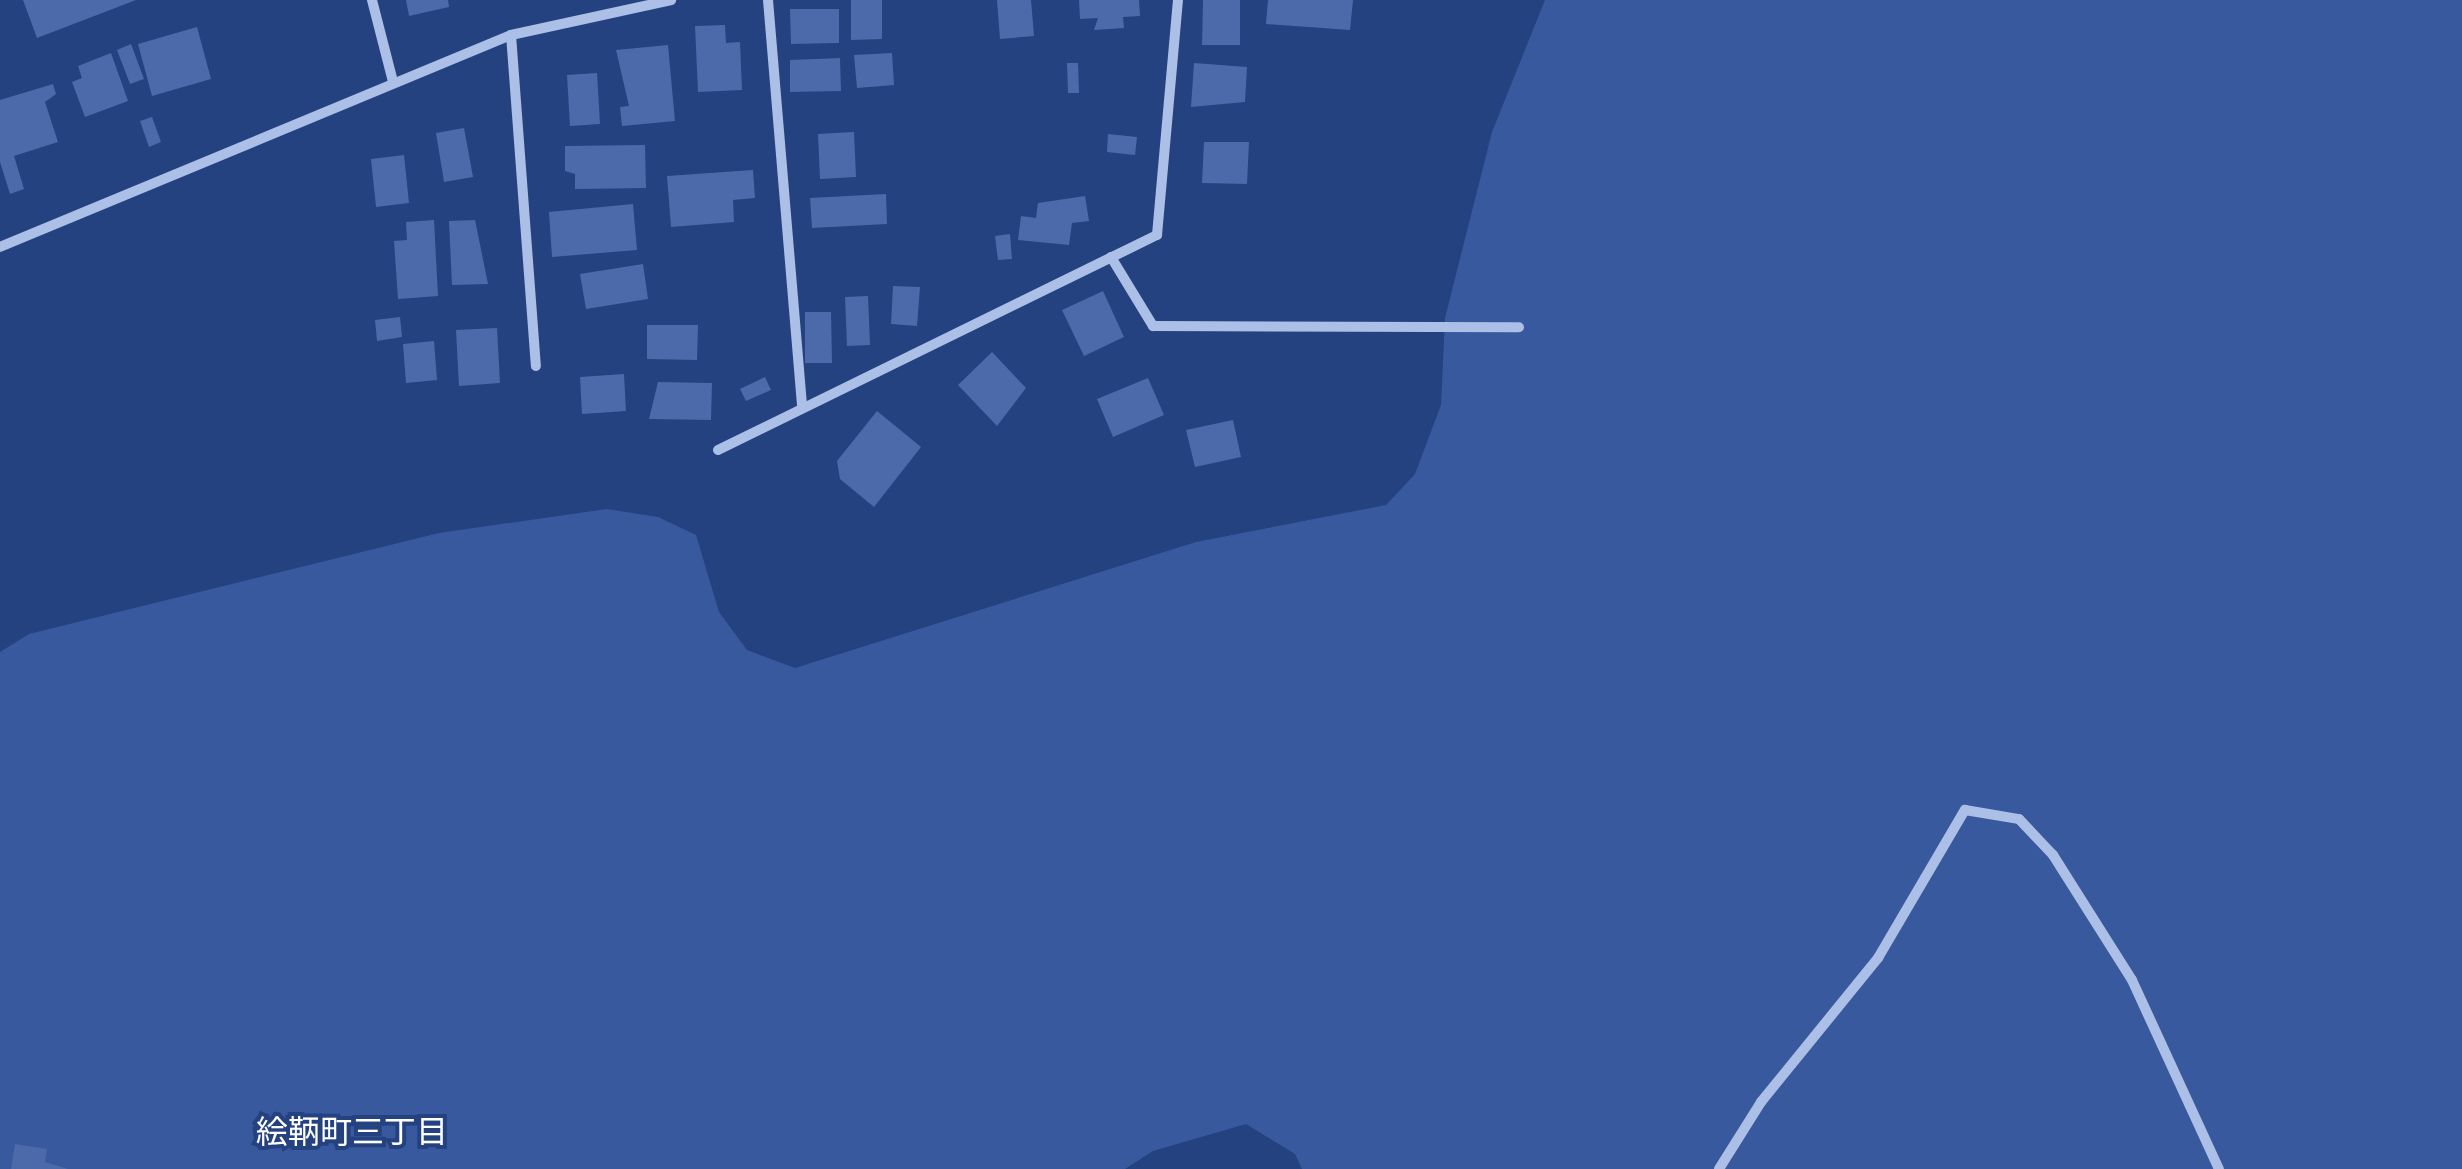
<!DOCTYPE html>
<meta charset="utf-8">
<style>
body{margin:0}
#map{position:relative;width:2462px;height:1169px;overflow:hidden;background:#244180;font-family:Manrope,"Noto Sans JP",sans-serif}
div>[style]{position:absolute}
.green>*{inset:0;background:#38599e}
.building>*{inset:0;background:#4c6aa9}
.street>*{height:10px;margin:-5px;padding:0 5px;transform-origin:5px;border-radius:5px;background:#abbfe7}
span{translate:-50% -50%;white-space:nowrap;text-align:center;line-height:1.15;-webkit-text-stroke:8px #244180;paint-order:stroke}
.neighbourhood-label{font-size:32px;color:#fff}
</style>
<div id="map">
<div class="green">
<i style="clip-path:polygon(1545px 0,2462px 0,2462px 1169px,1302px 1169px,1295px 1154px,1246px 1124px,1153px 1151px,1125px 1169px,0 1169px,0 652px,29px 634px,439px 533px,607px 509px,658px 517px,696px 535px,719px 612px,747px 650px,795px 668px,1196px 542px,1386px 505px,1415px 474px,1441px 405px,1445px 318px,1492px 132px)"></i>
</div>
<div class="building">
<i style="clip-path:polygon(23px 0,136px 0,37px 38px)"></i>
<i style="clip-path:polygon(406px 0,448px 0,449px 7px,409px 16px)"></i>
<i style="clip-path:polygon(851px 0,882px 0,882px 39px,851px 40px)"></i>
<i style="clip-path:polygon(997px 0,1031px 0,1034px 36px,1000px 39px)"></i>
<i style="clip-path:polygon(1079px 0,1139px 0,1140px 16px,1123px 17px,1124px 28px,1094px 30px,1098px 18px,1080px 19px)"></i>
<i style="clip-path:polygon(1203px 0,1240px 0,1240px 45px,1202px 45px)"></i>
<i style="clip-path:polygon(1268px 0,1353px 0,1350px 30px,1266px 24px)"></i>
<i style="clip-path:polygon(790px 9px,839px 9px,839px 43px,791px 44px)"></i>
<i style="clip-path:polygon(725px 25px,726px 43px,740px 42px,742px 90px,698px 92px,695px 26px)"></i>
<i style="clip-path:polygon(197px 27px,211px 79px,152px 96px,138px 44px)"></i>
<i style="clip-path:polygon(131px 44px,144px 79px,130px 84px,117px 50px)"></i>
<i style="clip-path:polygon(668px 45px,675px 121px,622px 126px,620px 107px,629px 106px,616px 50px)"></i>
<i style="clip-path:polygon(111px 53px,128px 101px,85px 117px,72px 82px,82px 78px,78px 66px)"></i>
<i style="clip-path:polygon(892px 53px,894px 85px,857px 88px,854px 55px)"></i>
<i style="clip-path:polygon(840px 58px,841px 91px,790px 92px,790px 60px)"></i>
<i style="clip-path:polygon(1067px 63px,1078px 63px,1079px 93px,1068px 93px)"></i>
<i style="clip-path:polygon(1194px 63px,1247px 67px,1245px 102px,1191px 107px)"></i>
<i style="clip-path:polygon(597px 73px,600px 124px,570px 126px,567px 75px)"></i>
<i style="clip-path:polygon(53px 84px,56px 94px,45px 102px,58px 142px,14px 156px,24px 189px,10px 194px,0 162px,0 100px)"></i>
<i style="clip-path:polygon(152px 117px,161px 142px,149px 147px,140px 121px)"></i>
<i style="clip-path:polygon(464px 128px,473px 177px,444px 182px,436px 133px)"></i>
<i style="clip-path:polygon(854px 132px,856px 177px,820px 179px,818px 134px)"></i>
<i style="clip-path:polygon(1108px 134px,1137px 137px,1135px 155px,1107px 152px)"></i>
<i style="clip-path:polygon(1204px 142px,1249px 142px,1247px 184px,1202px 183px)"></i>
<i style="clip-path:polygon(645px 145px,646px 188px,575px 189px,575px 174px,565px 171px,565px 146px)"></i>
<i style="clip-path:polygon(404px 155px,409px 203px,376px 207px,371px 159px)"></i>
<i style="clip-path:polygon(753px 170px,755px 198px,733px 200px,734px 222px,671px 227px,667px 176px)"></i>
<i style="clip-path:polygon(886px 194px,887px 224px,812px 228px,810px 198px)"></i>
<i style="clip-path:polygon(1085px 196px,1089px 221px,1072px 223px,1069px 245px,1018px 240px,1021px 216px,1036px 218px,1038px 203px)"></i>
<i style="clip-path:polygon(633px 204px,637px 250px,552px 257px,549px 212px)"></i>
<i style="clip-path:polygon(434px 220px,438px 296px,398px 299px,394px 241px,407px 240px,406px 222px)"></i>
<i style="clip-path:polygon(475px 220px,488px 284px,452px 285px,449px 221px)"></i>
<i style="clip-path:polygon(1010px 234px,1012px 259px,998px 260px,995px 236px)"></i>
<i style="clip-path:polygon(643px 264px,648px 299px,586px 309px,580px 274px)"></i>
<i style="clip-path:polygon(893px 286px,920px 287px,917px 326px,891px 324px)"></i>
<i style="clip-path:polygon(1103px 291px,1124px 337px,1084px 356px,1062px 310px)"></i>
<i style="clip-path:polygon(868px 296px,870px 345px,847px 346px,845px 297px)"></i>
<i style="clip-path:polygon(805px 312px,831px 312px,832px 363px,805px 363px)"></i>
<i style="clip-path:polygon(400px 317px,402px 337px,377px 341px,375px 320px)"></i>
<i style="clip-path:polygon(647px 325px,698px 325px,697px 360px,647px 359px)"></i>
<i style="clip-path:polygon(497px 328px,500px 383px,459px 386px,456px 330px)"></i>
<i style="clip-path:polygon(434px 341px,437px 380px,406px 383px,403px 344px)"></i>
<i style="clip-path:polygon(992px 352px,1026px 388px,997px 426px,958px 385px)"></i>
<i style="clip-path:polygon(624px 374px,626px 411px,582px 414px,580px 377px)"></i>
<i style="clip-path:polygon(765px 377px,771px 390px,746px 401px,740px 389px)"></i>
<i style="clip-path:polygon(1148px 378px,1164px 415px,1113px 437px,1097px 399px)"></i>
<i style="clip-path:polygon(658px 382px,712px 383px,711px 420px,649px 419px)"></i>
<i style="clip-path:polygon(877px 411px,921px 447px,874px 507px,840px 479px,837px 461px)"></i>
<i style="clip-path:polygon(1233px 420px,1241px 457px,1195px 467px,1186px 430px)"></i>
<i style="clip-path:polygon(15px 1144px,47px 1149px,45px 1162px,68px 1169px,11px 1169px)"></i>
</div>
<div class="street">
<i style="left:372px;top:0;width:85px;rotate:75.6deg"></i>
<i style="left:768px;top:0;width:409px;rotate:85.2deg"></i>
<i style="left:511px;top:35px;width:332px;rotate:85.7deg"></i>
<i style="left:0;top:247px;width:553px;rotate:-22.53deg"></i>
<i style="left:511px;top:35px;width:164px;rotate:-12.3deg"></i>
<i style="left:1111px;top:257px;width:81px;rotate:58.7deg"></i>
<i style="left:1153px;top:326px;width:366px;rotate:0.2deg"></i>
<i style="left:718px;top:450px;width:489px;rotate:-26.1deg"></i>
<i style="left:1157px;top:235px;width:236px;rotate:-84.9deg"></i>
<i style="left:1719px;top:1169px;width:79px;rotate:-57.9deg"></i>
<i style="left:1761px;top:1102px;width:186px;rotate:-50.9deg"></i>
<i style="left:1878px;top:958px;width:172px;rotate:-59.6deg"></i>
<i style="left:1965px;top:810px;width:55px;rotate:9.5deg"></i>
<i style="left:2019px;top:819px;width:50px;rotate:46.6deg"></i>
<i style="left:2053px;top:855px;width:148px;rotate:57.7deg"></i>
<i style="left:2132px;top:980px;width:208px;rotate:65.3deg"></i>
</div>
<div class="neighbourhood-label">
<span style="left:352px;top:1131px">絵鞆町三丁目</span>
</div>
</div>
